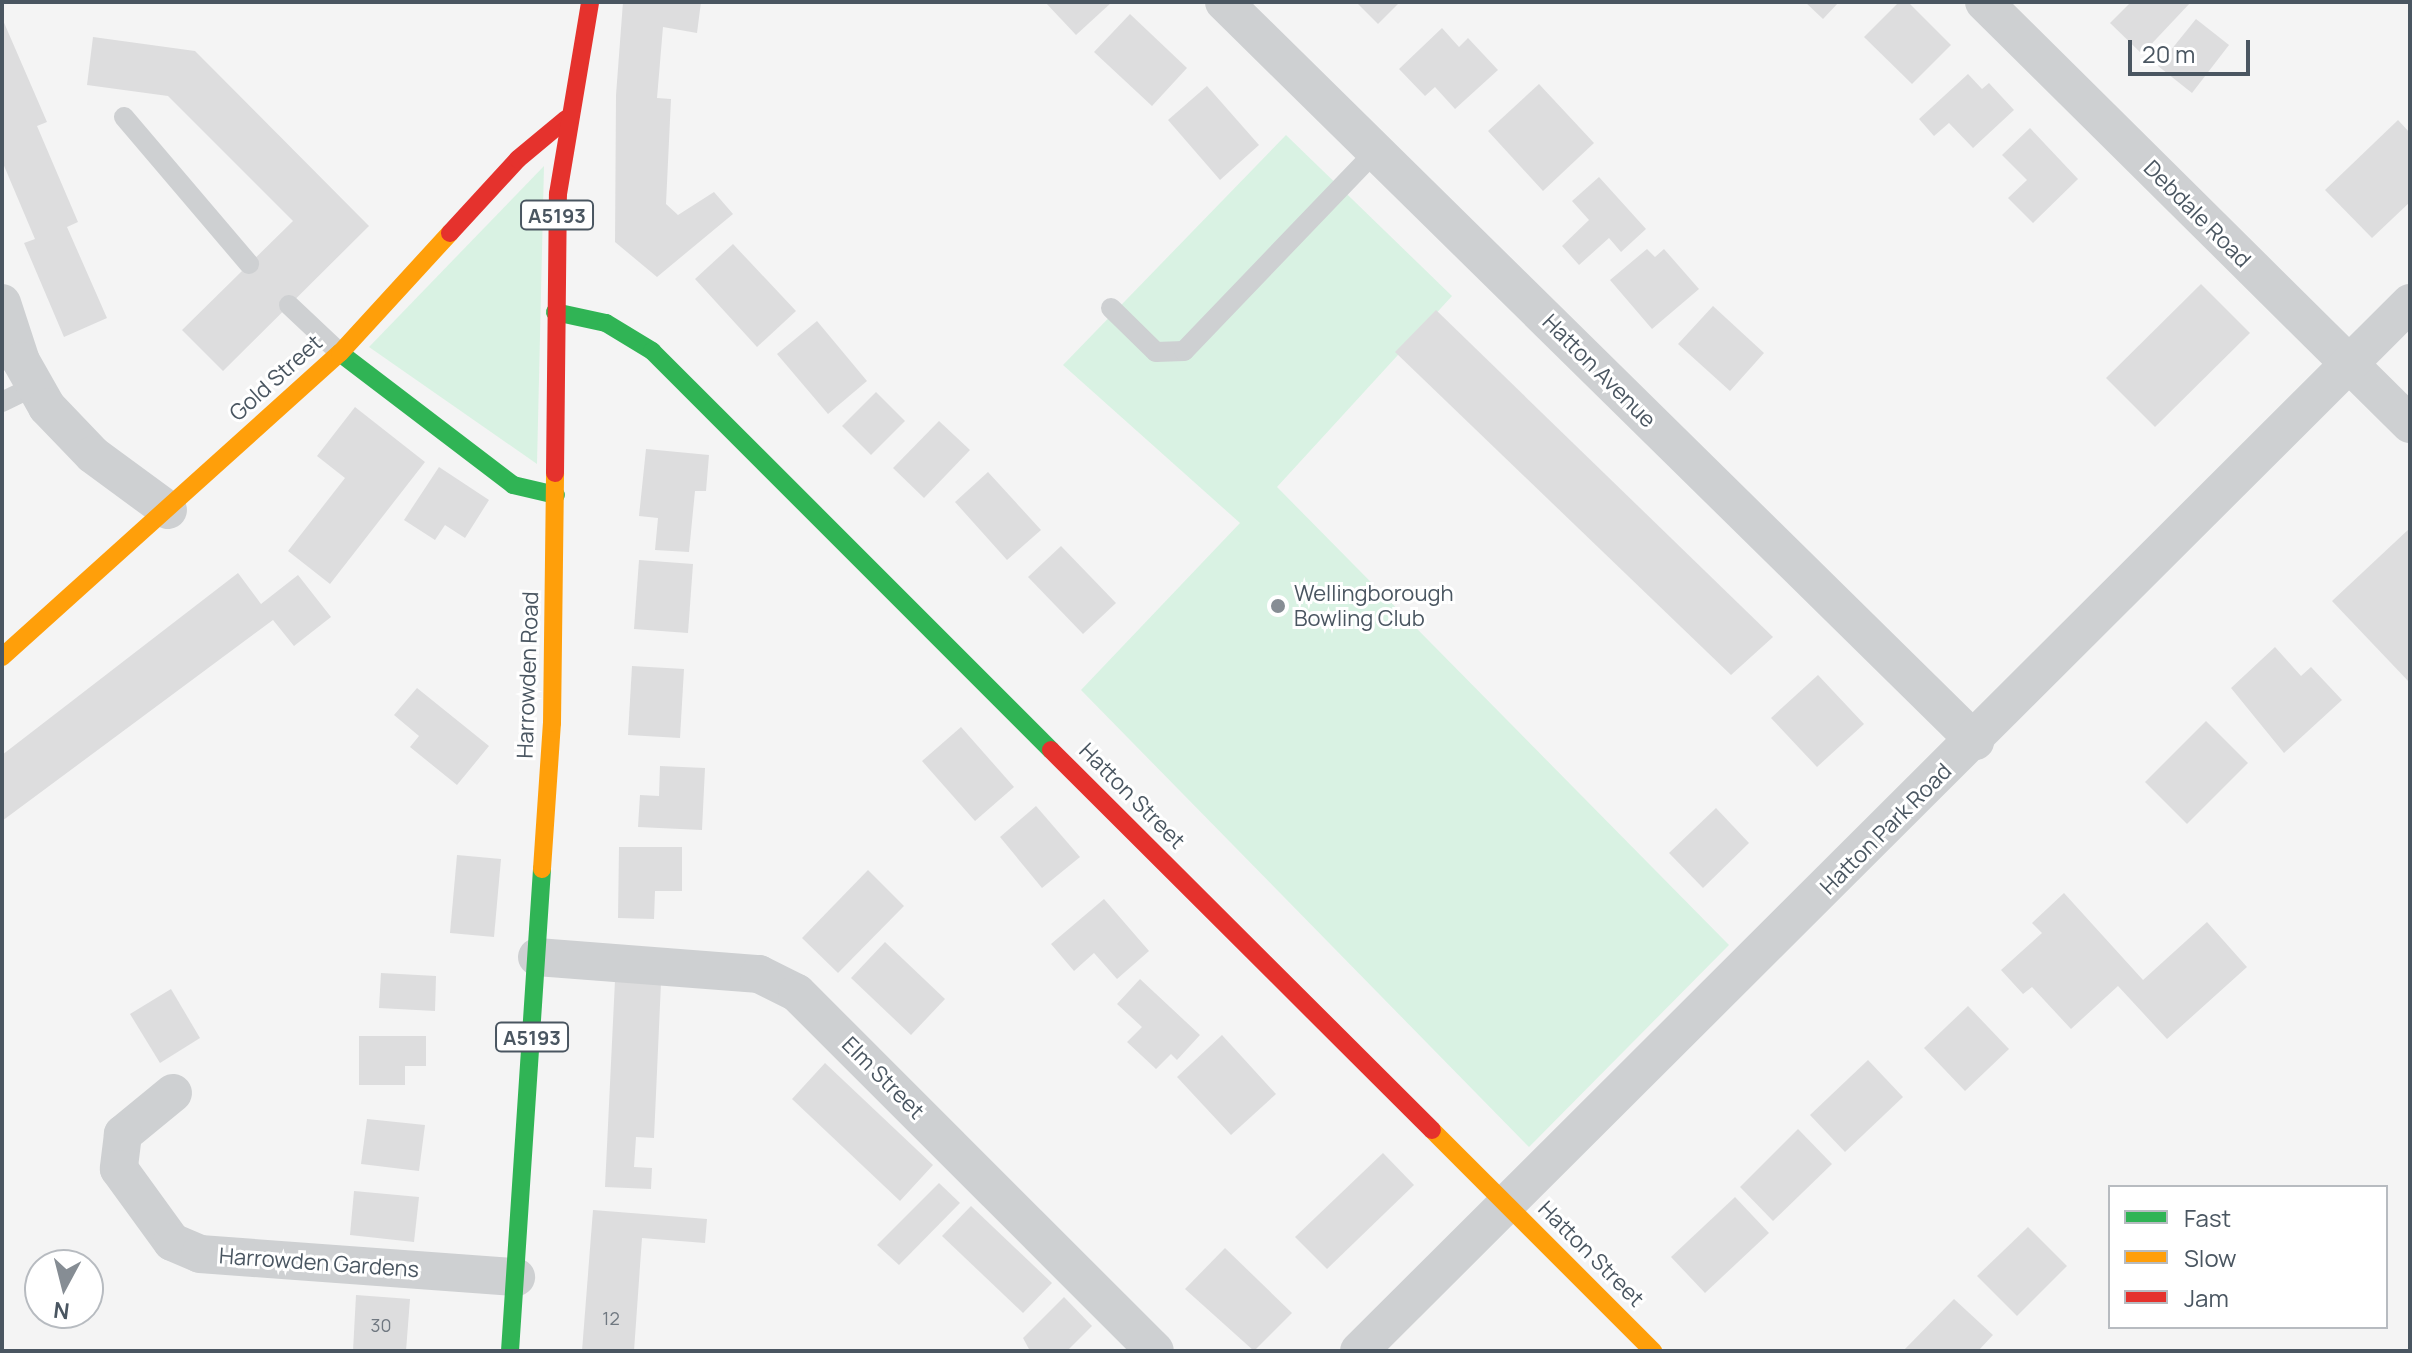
<!DOCTYPE html>
<style>
body{margin:0}
#map{position:relative;width:2412px;height:1353px;overflow:hidden;background:#f4f4f4;font-family:Manrope,sans-serif}
div>[style]{position:absolute}
.green>*{inset:0;background:#d9f2e3}
.building>*{inset:0;background:#ddddde}
.lane>*{height:20px;margin:-10px;padding:0 10px;transform-origin:10px;border-radius:10px;background:#ced0d2}
.street>*{height:38px;margin:-19px;padding:0 19px;transform-origin:19px;border-radius:19px;background:#ced0d2}
.fast>*{height:18px;margin:-9px;padding:0 9px;transform-origin:9px;border-radius:9px;background:#30b455}
.slow>*{height:18px;margin:-9px;padding:0 9px;transform-origin:9px;border-radius:9px;background:#ff9f0a}
.jam>*{height:18px;margin:-9px;padding:0 9px;transform-origin:9px;border-radius:9px;background:#e5322d}
.dots>*{width:22px;height:22px;translate:-50% -50%;box-sizing:border-box;border:4px solid #fff;border-radius:50%}
span{translate:-50% -50%;white-space:nowrap;text-align:center;line-height:1.15;-webkit-text-stroke:6px #fff;paint-order:stroke}
.number-label{font-size:18px;color:#707881}
.number-label span{-webkit-text-stroke-width:0}
.shield-label span{padding:2px 6px;background:#fff;border:2px solid;border-radius:6px;-webkit-text-stroke-width:0}
.shield-label{font-size:20px;color:#4a5661;font-weight:700}
.street-label{font-size:22px;color:#4a5661}
.poi-label{font-size:22px;color:#4a5661}
.left{translate:0 -50%;text-align:left}
.frame{position:absolute;inset:0;border:4px solid #4a5661;pointer-events:none}
.legend{position:absolute;left:2108px;top:1185px;width:280px;height:144px;box-sizing:border-box;background:#fff;border:2px solid #b7bbc0;margin:0;padding:10px 14px;list-style:none;font-size:24px;color:#4a5661}
.legend li{display:flex;align-items:center;gap:16px;height:40px}
.legend b{width:40px;border:2px solid #b7bbc0}
.north{position:absolute;left:24px;top:1249px;width:80px;height:80px;box-sizing:border-box;background:#fff;border:2px solid #b7bbc0;border-radius:50%;rotate:187deg;font-size:22px;font-weight:700;line-height:32px;text-align:center;color:#4a5661}
.north::after{content:'';display:block;margin:auto;width:28px;height:36px;background:#868d94;clip-path:polygon(50% 0,100% 100%,50% 72%,0 100%)}
.scale{position:absolute;left:2128px;top:40px;width:122px;height:36px;box-sizing:border-box;border:4px solid #4a5661;border-top:0;padding-left:10px;font-size:24px;line-height:28px;white-space:nowrap;color:#4a5661;-webkit-text-stroke:6px #fff;paint-order:stroke}
</style>
<div id="map">
<div class="green">
<i style="clip-path:polygon(1286px 135px,1452px 296px,1277px 487px,1729px 945px,1529px 1147px,1081px 690px,1240px 523px,1063px 365px)"></i>
<i style="clip-path:polygon(544px 166px,537px 464px,369px 347px)"></i>
</div>
<div class="building">
<i style="clip-path:polygon(623px 2px,701px 2px,697px 33px,663px 27px,657px 98px,671px 99px,666px 204px,678px 215px,714px 192px,733px 214px,657px 277px,615px 242px,616px 95px)"></i>
<i style="clip-path:polygon(1045px 2px,1112px 2px,1076px 35px)"></i>
<i style="clip-path:polygon(1356px 2px,1400px 2px,1378px 24px)"></i>
<i style="clip-path:polygon(1805px 2px,1839px 2px,1823px 19px)"></i>
<i style="clip-path:polygon(1899px 2px,1908px 2px,1951px 45px,1912px 84px,1864px 37px)"></i>
<i style="clip-path:polygon(2131px 2px,2191px 2px,2142px 54px,2110px 23px)"></i>
<i style="clip-path:polygon(1130px 14px,1187px 68px,1152px 106px,1094px 52px)"></i>
<i style="clip-path:polygon(2px 18px,47px 122px,37px 126px,78px 222px,67px 227px,107px 318px,64px 337px,24px 243px,35px 239px,2px 161px)"></i>
<i style="clip-path:polygon(2196px 19px,2229px 45px,2192px 93px,2158px 66px)"></i>
<i style="clip-path:polygon(1442px 28px,1459px 47px,1468px 38px,1498px 70px,1455px 109px,1435px 87px,1425px 96px,1399px 69px)"></i>
<i style="clip-path:polygon(93px 37px,195px 51px,369px 226px,223px 371px,182px 330px,293px 221px,168px 96px,87px 85px)"></i>
<i style="clip-path:polygon(1968px 74px,1982px 89px,1989px 83px,2014px 110px,1973px 148px,1949px 123px,1934px 136px,1919px 119px)"></i>
<i style="clip-path:polygon(1539px 84px,1594px 143px,1543px 191px,1488px 131px)"></i>
<i style="clip-path:polygon(1207px 86px,1259px 145px,1220px 180px,1168px 120px)"></i>
<i style="clip-path:polygon(2398px 120px,2410px 133px,2410px 202px,2372px 238px,2325px 190px)"></i>
<i style="clip-path:polygon(2030px 128px,2078px 179px,2033px 223px,2008px 198px,2027px 180px,2002px 155px)"></i>
<i style="clip-path:polygon(1599px 177px,1646px 229px,1621px 252px,1609px 238px,1579px 265px,1562px 246px,1589px 220px,1572px 201px)"></i>
<i style="clip-path:polygon(733px 244px,796px 311px,757px 347px,695px 279px)"></i>
<i style="clip-path:polygon(1647px 249px,1655px 257px,1664px 249px,1699px 289px,1652px 329px,1610px 280px)"></i>
<i style="clip-path:polygon(2201px 284px,2250px 333px,2155px 427px,2106px 378px)"></i>
<i style="clip-path:polygon(1713px 306px,1764px 353px,1730px 391px,1678px 344px)"></i>
<i style="clip-path:polygon(1436px 310px,1773px 637px,1731px 675px,1395px 352px)"></i>
<i style="clip-path:polygon(817px 321px,867px 381px,828px 414px,777px 354px)"></i>
<i style="clip-path:polygon(876px 392px,905px 421px,871px 455px,842px 426px)"></i>
<i style="clip-path:polygon(355px 407px,425px 462px,330px 584px,288px 551px,345px 478px,317px 456px)"></i>
<i style="clip-path:polygon(939px 421px,970px 450px,924px 498px,893px 468px)"></i>
<i style="clip-path:polygon(646px 449px,709px 455px,706px 491px,695px 491px,689px 552px,655px 550px,658px 518px,639px 516px)"></i>
<i style="clip-path:polygon(439px 467px,489px 500px,465px 538px,445px 525px,435px 540px,404px 520px)"></i>
<i style="clip-path:polygon(988px 472px,1041px 530px,1007px 560px,955px 502px)"></i>
<i style="clip-path:polygon(2410px 528px,2410px 683px,2332px 601px)"></i>
<i style="clip-path:polygon(1061px 546px,1116px 603px,1083px 634px,1028px 577px)"></i>
<i style="clip-path:polygon(639px 560px,693px 564px,688px 633px,634px 629px)"></i>
<i style="clip-path:polygon(238px 573px,261px 604px,298px 575px,331px 617px,294px 646px,273px 620px,2px 821px,2px 755px)"></i>
<i style="clip-path:polygon(2275px 647px,2301px 676px,2311px 667px,2342px 700px,2284px 753px,2231px 688px)"></i>
<i style="clip-path:polygon(632px 666px,684px 669px,680px 738px,628px 735px)"></i>
<i style="clip-path:polygon(1818px 675px,1864px 724px,1817px 767px,1771px 718px)"></i>
<i style="clip-path:polygon(417px 688px,489px 746px,457px 785px,410px 747px,419px 736px,394px 715px)"></i>
<i style="clip-path:polygon(2206px 721px,2248px 763px,2187px 824px,2145px 782px)"></i>
<i style="clip-path:polygon(961px 727px,1014px 787px,975px 821px,922px 761px)"></i>
<i style="clip-path:polygon(660px 766px,705px 768px,702px 830px,638px 827px,640px 795px,659px 796px)"></i>
<i style="clip-path:polygon(1036px 806px,1080px 857px,1042px 888px,1000px 837px)"></i>
<i style="clip-path:polygon(1716px 808px,1749px 843px,1703px 888px,1669px 853px)"></i>
<i style="clip-path:polygon(619px 847px,682px 847px,682px 891px,655px 891px,654px 919px,618px 918px)"></i>
<i style="clip-path:polygon(457px 855px,501px 859px,494px 937px,450px 933px)"></i>
<i style="clip-path:polygon(868px 870px,904px 906px,838px 973px,802px 938px)"></i>
<i style="clip-path:polygon(2064px 893px,2143px 980px,2207px 922px,2247px 967px,2167px 1039px,2118px 986px,2071px 1029px,2032px 987px,2023px 994px,2001px 970px,2042px 933px,2032px 923px)"></i>
<i style="clip-path:polygon(1104px 899px,1149px 951px,1117px 979px,1094px 953px,1074px 971px,1051px 944px)"></i>
<i style="clip-path:polygon(885px 942px,945px 999px,911px 1035px,851px 978px)"></i>
<i style="clip-path:polygon(381px 973px,436px 976px,435px 1011px,379px 1008px)"></i>
<i style="clip-path:polygon(1140px 979px,1200px 1035px,1177px 1060px,1171px 1054px,1156px 1069px,1127px 1042px,1142px 1027px,1117px 1004px)"></i>
<i style="clip-path:polygon(615px 980px,661px 983px,654px 1138px,636px 1137px,634px 1167px,652px 1168px,651px 1189px,605px 1187px)"></i>
<i style="clip-path:polygon(171px 989px,200px 1038px,160px 1063px,130px 1014px)"></i>
<i style="clip-path:polygon(1968px 1006px,2009px 1049px,1965px 1091px,1924px 1048px)"></i>
<i style="clip-path:polygon(1222px 1035px,1276px 1094px,1231px 1135px,1177px 1077px)"></i>
<i style="clip-path:polygon(359px 1036px,426px 1036px,426px 1066px,405px 1066px,405px 1085px,359px 1085px)"></i>
<i style="clip-path:polygon(1868px 1060px,1903px 1097px,1845px 1152px,1810px 1115px)"></i>
<i style="clip-path:polygon(825px 1063px,933px 1165px,900px 1201px,792px 1099px)"></i>
<i style="clip-path:polygon(367px 1119px,425px 1125px,419px 1171px,361px 1164px)"></i>
<i style="clip-path:polygon(1798px 1129px,1832px 1164px,1773px 1221px,1740px 1187px)"></i>
<i style="clip-path:polygon(1383px 1153px,1414px 1185px,1327px 1269px,1295px 1237px)"></i>
<i style="clip-path:polygon(939px 1183px,960px 1203px,899px 1265px,877px 1245px)"></i>
<i style="clip-path:polygon(354px 1191px,419px 1197px,414px 1242px,350px 1235px)"></i>
<i style="clip-path:polygon(1735px 1197px,1769px 1233px,1705px 1293px,1671px 1257px)"></i>
<i style="clip-path:polygon(971px 1206px,1052px 1283px,1023px 1313px,942px 1236px)"></i>
<i style="clip-path:polygon(593px 1210px,707px 1219px,705px 1243px,642px 1238px,634px 1351px,582px 1351px)"></i>
<i style="clip-path:polygon(2028px 1227px,2067px 1266px,2017px 1316px,1977px 1276px)"></i>
<i style="clip-path:polygon(1225px 1248px,1292px 1313px,1254px 1351px,1185px 1289px)"></i>
<i style="clip-path:polygon(356px 1295px,410px 1299px,406px 1351px,353px 1351px)"></i>
<i style="clip-path:polygon(1064px 1297px,1092px 1326px,1067px 1351px,1030px 1351px,1023px 1338px)"></i>
<i style="clip-path:polygon(1954px 1299px,1993px 1335px,1978px 1351px,1903px 1351px)"></i>
</div>
<div class="lane">
<i style="left:124px;top:117px;width:193px;rotate:49.6deg"></i>
<i style="left:289px;top:305px;width:70px;rotate:43.3deg"></i>
<i style="left:1111px;top:308px;width:63px;rotate:44.4deg"></i>
<i style="left:1156px;top:352px;width:28px;rotate:-2deg"></i>
<i style="left:1184px;top:351px;width:277px;rotate:-46.2deg"></i>
<i style="left:2px;top:402px;width:37px;rotate:-26deg"></i>
</div>
<div class="street">
<i style="left:1224px;top:2px;width:1054px;rotate:44.54deg"></i>
<i style="left:1984px;top:2px;width:600px;rotate:44.73deg"></i>
<i style="left:2px;top:303px;width:61px;rotate:71.9deg"></i>
<i style="left:21px;top:361px;width:53px;rotate:60.5deg"></i>
<i style="left:47px;top:407px;width:66px;rotate:46.2deg"></i>
<i style="left:93px;top:455px;width:93px;rotate:36.3deg"></i>
<i style="left:537px;top:957px;width:223px;rotate:4.4deg"></i>
<i style="left:759px;top:974px;width:42px;rotate:26.6deg"></i>
<i style="left:797px;top:993px;width:506px;rotate:45deg"></i>
<i style="left:173px;top:1093px;width:65px;rotate:140.6deg"></i>
<i style="left:123px;top:1134px;width:35px;rotate:97deg"></i>
<i style="left:119px;top:1169px;width:90px;rotate:54deg"></i>
<i style="left:172px;top:1242px;width:30px;rotate:23deg"></i>
<i style="left:200px;top:1254px;width:317px;rotate:4.2deg"></i>
<i style="left:1359px;top:1351px;width:1484px;rotate:-44.92deg"></i>
</div>
<div class="fast">
<i style="left:555px;top:312px;width:52px;rotate:12.2deg"></i>
<i style="left:606px;top:323px;width:54px;rotate:31.3deg"></i>
<i style="left:652px;top:351px;width:564px;rotate:45deg"></i>
<i style="left:340px;top:353px;width:218px;rotate:37.3deg"></i>
<i style="left:513px;top:485px;width:44px;rotate:13.1deg"></i>
<i style="left:510px;top:1351px;width:483px;rotate:-86.2deg"></i>
</div>
<div class="slow">
<i style="left:2px;top:657px;width:455px;rotate:-42deg"></i>
<i style="left:340px;top:353px;width:163px;rotate:-47.5deg"></i>
<i style="left:542px;top:869px;width:146px;rotate:-86.1deg"></i>
<i style="left:552px;top:723px;width:250px;rotate:-89.3deg"></i>
<i style="left:1432px;top:1130px;width:313px;rotate:45deg"></i>
</div>
<div class="jam">
<i style="left:450px;top:233px;width:100px;rotate:-47.4deg"></i>
<i style="left:518px;top:159px;width:62px;rotate:-39.8deg"></i>
<i style="left:555px;top:473px;width:279px;rotate:-89.4deg"></i>
<i style="left:558px;top:194px;width:195px;rotate:-80.5deg"></i>
<i style="left:1051px;top:750px;width:538px;rotate:44.92deg"></i>
</div>
<div class="dots">
<i style="left:1278px;top:606px;background:#868d94"></i>
</div>
<div class="number-label">
<span style="left:611px;top:1318px">12</span>
<span style="left:381px;top:1325px">30</span>
</div>
<div class="shield-label">
<span style="left:557px;top:215px">A5193</span>
<span style="left:532px;top:1037px">A5193</span>
</div>
<div class="street-label">
<span style="left:2197px;top:214px;rotate:45deg">Debdale Road</span>
<span style="left:1599px;top:371px;rotate:45deg">Hatton Avenue</span>
<span style="left:276px;top:378px;rotate:-42deg">Gold Street</span>
<span style="left:528px;top:675px;rotate:-88deg">Harrowden Road</span>
<span style="left:1132px;top:796px;rotate:45deg">Hatton Street</span>
<span style="left:1886px;top:829px;rotate:-45deg">Hatton Park Road</span>
<span style="left:883px;top:1078px;rotate:45deg">Elm Street</span>
<span style="left:1591px;top:1254px;rotate:45deg">Hatton Street</span>
<span style="left:319px;top:1263px;rotate:4deg">Harrowden Gardens</span>
</div>
<div class="poi-label">
<span class="left" style="left:1294px;top:606px">Wellingborough<br>Bowling Club</span>
</div>
<div class="frame"></div>
<ul class="legend">
<li><b style="height:10px;background:#30b455"></b>Fast</li>
<li><b style="height:10px;background:#ff9f0a"></b>Slow</li>
<li><b style="height:10px;background:#e5322d"></b>Jam</li>
</ul>
<div class="north">N</div>
<div class="scale">20 m</div>
</div>
